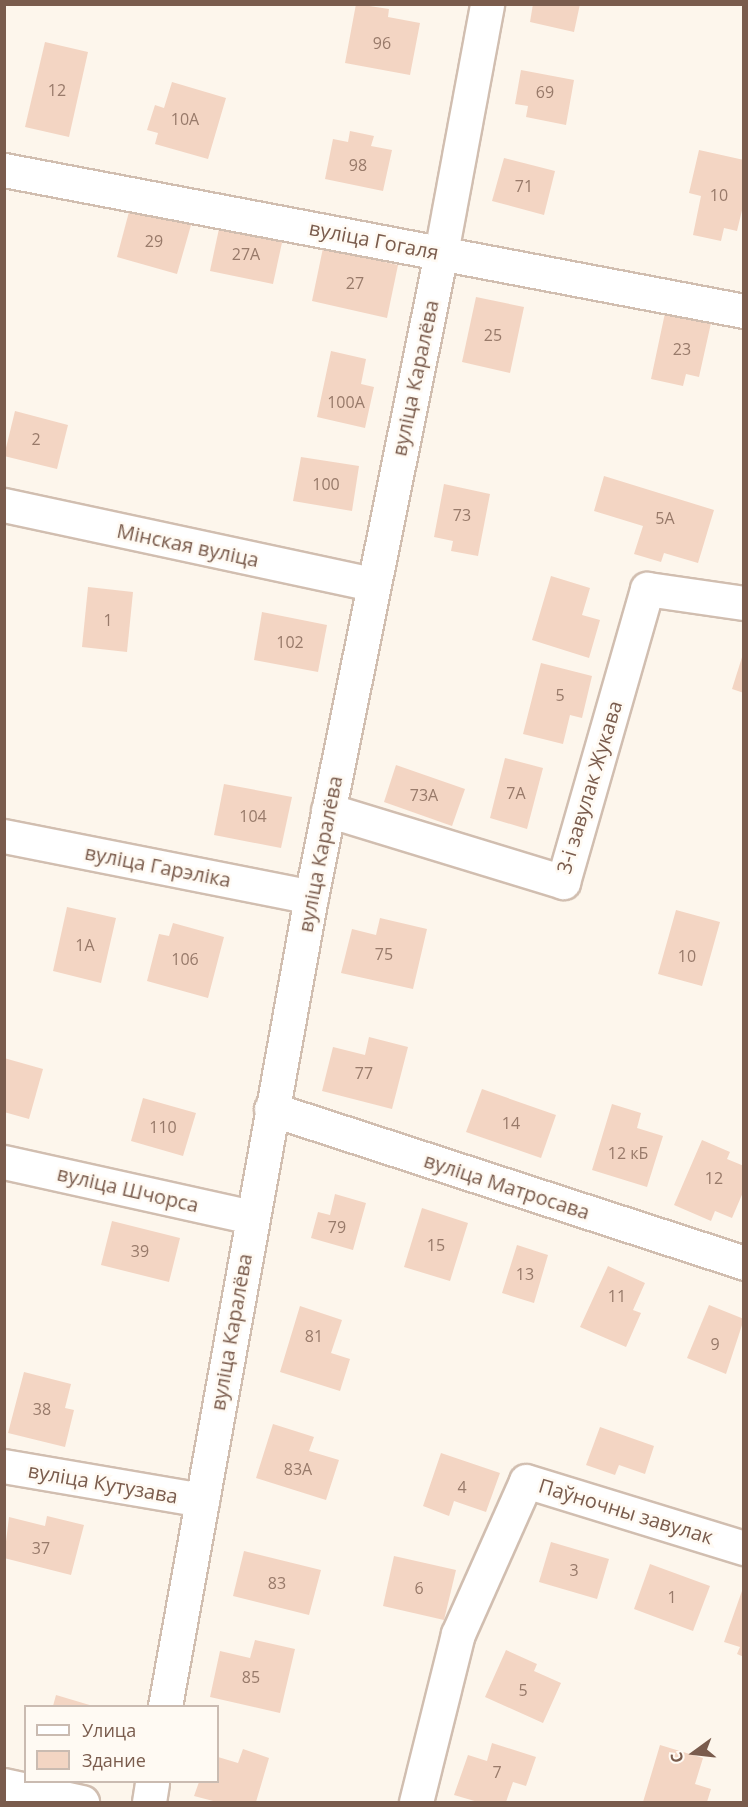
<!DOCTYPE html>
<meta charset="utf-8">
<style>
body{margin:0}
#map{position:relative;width:748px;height:1807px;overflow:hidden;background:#fdf6ec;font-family:"Open Sans",sans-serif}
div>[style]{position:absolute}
.building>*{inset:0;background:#f3d5c3}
.roads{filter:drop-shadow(2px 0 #d1beb0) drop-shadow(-2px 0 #d1beb0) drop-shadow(0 2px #d1beb0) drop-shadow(0 -2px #d1beb0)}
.minor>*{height:33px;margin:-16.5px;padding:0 16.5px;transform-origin:16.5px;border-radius:16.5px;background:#fff}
span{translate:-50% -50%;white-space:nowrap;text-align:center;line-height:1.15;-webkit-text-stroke:5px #fffaf3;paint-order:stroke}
.number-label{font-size:16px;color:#987a6a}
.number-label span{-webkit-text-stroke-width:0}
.street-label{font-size:20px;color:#7a5c4d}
.frame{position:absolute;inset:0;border:6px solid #7a5c4d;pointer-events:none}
.legend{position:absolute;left:24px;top:1705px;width:195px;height:78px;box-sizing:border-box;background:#fffaf3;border:2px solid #cabbb1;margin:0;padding:8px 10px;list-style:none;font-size:18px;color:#7a5c4d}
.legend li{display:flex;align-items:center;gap:12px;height:30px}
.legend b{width:30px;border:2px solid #cabbb1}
.north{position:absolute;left:664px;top:1723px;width:60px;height:60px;-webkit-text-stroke:4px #fffaf3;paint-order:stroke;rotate:255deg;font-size:16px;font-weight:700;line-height:24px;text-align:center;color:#7a5c4d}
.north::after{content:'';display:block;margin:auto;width:21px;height:27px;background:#7a5c4d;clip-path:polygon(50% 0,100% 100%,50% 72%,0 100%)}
</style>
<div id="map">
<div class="building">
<i style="clip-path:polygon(356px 4px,389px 9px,388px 17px,420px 23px,410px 75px,345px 63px)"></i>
<i style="clip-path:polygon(533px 4px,580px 4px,574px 32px,530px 22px)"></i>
<i style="clip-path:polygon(45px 42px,88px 52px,69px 137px,25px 127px)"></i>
<i style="clip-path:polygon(521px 70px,574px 80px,566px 125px,526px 117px,528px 106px,515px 104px)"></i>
<i style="clip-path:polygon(172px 82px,226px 98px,208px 159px,155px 144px,158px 133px,147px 130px,155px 105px,164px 108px)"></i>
<i style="clip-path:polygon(350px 131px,374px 136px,371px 146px,392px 150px,383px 191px,325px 179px,333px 139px,348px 142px)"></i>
<i style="clip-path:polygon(699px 150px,744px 160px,744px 202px,737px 231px,724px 228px,721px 241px,693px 235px,701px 196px,689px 193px)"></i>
<i style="clip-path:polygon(504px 158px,555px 171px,544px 215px,492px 201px)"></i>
<i style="clip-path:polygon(130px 208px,191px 225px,177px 274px,117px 257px)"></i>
<i style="clip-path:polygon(220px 224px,283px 238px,273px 284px,210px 271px)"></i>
<i style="clip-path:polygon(323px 248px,398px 265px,387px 318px,312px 301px)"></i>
<i style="clip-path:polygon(476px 297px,524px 307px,510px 373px,462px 362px)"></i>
<i style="clip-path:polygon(665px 313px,711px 323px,699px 377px,686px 374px,683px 386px,651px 379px)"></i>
<i style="clip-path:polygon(331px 351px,366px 359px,361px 384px,374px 387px,365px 428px,317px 417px)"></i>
<i style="clip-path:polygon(15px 411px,68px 425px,57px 469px,4px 456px)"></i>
<i style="clip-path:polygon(301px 457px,359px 466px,352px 511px,293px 501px)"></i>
<i style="clip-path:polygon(604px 476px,714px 510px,698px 563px,664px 553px,661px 562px,634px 554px,643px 526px,594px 511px)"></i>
<i style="clip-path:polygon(444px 484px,490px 494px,478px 556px,451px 551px,453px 541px,434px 537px)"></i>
<i style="clip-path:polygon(551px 576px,590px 588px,582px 615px,600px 620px,589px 658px,532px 640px)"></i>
<i style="clip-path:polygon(88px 587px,133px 592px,127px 652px,82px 647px)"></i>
<i style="clip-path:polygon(262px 612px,327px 625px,318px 672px,254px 660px)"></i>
<i style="clip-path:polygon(743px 654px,744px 655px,744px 693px,732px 689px)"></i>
<i style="clip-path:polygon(541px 663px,592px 676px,582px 718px,570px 715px,563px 744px,523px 734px)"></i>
<i style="clip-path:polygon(505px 758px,543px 768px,527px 829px,490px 818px)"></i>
<i style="clip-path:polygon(396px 765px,465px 789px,452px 826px,384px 802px)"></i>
<i style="clip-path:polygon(224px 784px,292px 797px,281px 848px,214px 835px)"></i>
<i style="clip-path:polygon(67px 907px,116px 918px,101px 983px,53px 971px)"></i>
<i style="clip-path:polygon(676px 910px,720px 922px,702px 986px,658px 974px)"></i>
<i style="clip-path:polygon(380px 918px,427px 929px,413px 989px,341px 973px,352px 929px,376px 935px)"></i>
<i style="clip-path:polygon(173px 923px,224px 937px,208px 998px,147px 981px,159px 934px,169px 936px)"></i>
<i style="clip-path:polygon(369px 1037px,408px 1047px,392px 1109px,322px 1091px,333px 1047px,365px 1055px)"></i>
<i style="clip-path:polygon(4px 1058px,43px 1069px,29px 1119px,4px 1112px)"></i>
<i style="clip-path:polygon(482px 1089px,556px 1115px,541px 1158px,466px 1132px)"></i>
<i style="clip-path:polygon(143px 1098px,196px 1113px,183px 1156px,131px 1141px)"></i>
<i style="clip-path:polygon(612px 1104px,641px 1113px,637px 1128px,663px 1136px,647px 1187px,592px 1170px)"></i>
<i style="clip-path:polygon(702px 1140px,730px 1152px,727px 1159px,744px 1166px,744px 1190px,732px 1218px,715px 1211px,711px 1221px,674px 1205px)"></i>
<i style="clip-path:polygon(335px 1194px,366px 1203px,353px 1250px,311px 1238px,318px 1212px,330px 1215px)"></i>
<i style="clip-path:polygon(422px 1208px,468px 1223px,450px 1281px,404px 1267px)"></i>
<i style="clip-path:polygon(112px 1221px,180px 1238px,169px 1282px,101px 1265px)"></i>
<i style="clip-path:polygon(517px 1245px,548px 1255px,534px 1303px,502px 1293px)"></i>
<i style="clip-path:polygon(608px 1266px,645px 1283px,633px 1310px,641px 1313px,626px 1347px,580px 1327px)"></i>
<i style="clip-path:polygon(709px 1305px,744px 1319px,726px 1374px,687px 1358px)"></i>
<i style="clip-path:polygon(300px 1306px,342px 1320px,331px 1353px,350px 1359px,340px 1391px,280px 1372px)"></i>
<i style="clip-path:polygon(24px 1372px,71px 1384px,65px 1408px,74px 1410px,65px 1447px,8px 1433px)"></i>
<i style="clip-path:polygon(273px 1424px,314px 1437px,309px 1451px,339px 1460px,326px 1500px,256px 1478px)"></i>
<i style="clip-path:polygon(600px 1427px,654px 1446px,645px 1474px,619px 1465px,615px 1475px,586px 1465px)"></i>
<i style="clip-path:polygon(441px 1453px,500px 1473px,486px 1512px,454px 1501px,449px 1516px,423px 1506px)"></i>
<i style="clip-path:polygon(47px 1516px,84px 1525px,71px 1575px,4px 1558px,9px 1517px,45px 1526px)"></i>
<i style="clip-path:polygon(551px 1542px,609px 1559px,597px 1599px,539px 1582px)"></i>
<i style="clip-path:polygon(244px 1551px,321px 1570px,309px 1615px,233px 1596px)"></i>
<i style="clip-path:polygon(394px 1556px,456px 1570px,444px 1620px,383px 1606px)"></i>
<i style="clip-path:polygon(650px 1564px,710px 1586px,693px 1631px,634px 1609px)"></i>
<i style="clip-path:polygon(743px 1588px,744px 1588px,744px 1657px,737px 1654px,740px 1647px,724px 1642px)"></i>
<i style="clip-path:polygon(255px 1640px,295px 1649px,280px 1713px,210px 1697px,220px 1651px,250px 1658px)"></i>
<i style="clip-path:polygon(506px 1650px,537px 1664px,534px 1671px,561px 1683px,543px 1723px,485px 1697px)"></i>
<i style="clip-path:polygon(56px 1695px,93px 1706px,53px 1706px)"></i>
<i style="clip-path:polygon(492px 1743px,536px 1757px,526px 1786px,513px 1782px,506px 1802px,478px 1802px,454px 1795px,468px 1755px,487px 1761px)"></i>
<i style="clip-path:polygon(660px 1745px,703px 1758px,695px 1784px,711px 1789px,707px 1802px,643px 1802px)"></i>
<i style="clip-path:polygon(243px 1749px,269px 1758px,256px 1802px,217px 1802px,194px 1796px,199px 1782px,218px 1782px,218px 1757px,238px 1763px)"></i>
</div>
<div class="roads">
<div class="minor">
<i style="left:4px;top:170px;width:753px;rotate:10.79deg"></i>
<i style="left:4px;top:505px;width:376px;rotate:12.1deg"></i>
<i style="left:328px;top:810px;width:246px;rotate:17deg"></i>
<i style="left:563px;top:882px;width:305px;rotate:-74deg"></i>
<i style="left:647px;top:589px;width:98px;rotate:8.2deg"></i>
<i style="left:4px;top:836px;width:313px;rotate:11.2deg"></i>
<i style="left:271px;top:1109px;width:497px;rotate:18deg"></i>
<i style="left:4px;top:1162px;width:254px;rotate:12.5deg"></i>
<i style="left:4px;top:1466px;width:201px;rotate:9.7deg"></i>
<i style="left:165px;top:1706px;width:822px;rotate:-79.77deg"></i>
<i style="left:311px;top:897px;width:657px;rotate:-78.59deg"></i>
<i style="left:441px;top:253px;width:253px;rotate:-79.5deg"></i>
<i style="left:4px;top:1785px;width:80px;rotate:12.3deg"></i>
<i style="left:149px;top:1802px;width:20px;rotate:-81deg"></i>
<i style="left:416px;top:1802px;width:173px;rotate:-76deg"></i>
<i style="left:458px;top:1634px;width:167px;rotate:-66deg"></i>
<i style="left:526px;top:1481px;width:228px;rotate:17.1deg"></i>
</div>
</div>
<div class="number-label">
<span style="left:382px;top:43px">96</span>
<span style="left:57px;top:90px">12</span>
<span style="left:545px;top:92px">69</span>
<span style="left:185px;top:119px">10А</span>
<span style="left:358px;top:165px">98</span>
<span style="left:524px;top:186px">71</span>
<span style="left:719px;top:195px">10</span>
<span style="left:154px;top:241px">29</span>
<span style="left:246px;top:254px">27А</span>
<span style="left:355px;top:283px">27</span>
<span style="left:493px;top:335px">25</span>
<span style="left:682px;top:349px">23</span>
<span style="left:346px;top:402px">100А</span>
<span style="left:36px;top:439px">2</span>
<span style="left:326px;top:484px">100</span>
<span style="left:462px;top:515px">73</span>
<span style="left:665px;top:518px">5А</span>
<span style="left:108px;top:620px">1</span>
<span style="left:290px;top:642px">102</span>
<span style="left:560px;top:695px">5</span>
<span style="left:516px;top:793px">7А</span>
<span style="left:424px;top:795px">73А</span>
<span style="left:253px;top:816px">104</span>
<span style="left:85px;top:945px">1А</span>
<span style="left:384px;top:954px">75</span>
<span style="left:687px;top:956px">10</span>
<span style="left:185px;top:959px">106</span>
<span style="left:364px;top:1073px">77</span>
<span style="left:511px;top:1123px">14</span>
<span style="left:163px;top:1127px">110</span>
<span style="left:628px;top:1153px">12 кБ</span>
<span style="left:714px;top:1178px">12</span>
<span style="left:337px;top:1227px">79</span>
<span style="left:436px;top:1245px">15</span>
<span style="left:140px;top:1251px">39</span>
<span style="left:525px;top:1274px">13</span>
<span style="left:617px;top:1296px">11</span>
<span style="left:314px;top:1336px">81</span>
<span style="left:715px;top:1344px">9</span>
<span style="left:42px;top:1409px">38</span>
<span style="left:298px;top:1469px">83А</span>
<span style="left:462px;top:1487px">4</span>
<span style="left:41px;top:1548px">37</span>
<span style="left:574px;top:1570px">3</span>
<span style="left:277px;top:1583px">83</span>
<span style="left:419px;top:1588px">6</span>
<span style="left:672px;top:1597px">1</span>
<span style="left:251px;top:1677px">85</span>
<span style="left:523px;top:1690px">5</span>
<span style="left:497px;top:1772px">7</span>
</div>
<div class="street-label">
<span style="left:374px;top:240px;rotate:11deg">вуліца Гогаля</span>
<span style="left:415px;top:378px;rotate:-78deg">вуліца Каралёва</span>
<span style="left:188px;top:545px;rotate:12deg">Мінская вуліца</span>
<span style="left:589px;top:787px;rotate:-73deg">3-і завулак Жукава</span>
<span style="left:320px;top:854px;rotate:-79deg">вуліца Каралёва</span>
<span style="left:158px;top:866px;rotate:11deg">вуліца Гарэліка</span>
<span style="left:507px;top:1186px;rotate:18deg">вуліца Матросава</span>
<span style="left:128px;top:1189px;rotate:13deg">вуліца Шчорса</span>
<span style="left:231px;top:1332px;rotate:-80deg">вуліца Каралёва</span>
<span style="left:103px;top:1483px;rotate:10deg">вуліца Кутузава</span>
<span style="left:626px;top:1511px;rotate:17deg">Паўночны завулак</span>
</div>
<div class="frame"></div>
<ul class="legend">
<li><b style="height:8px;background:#fff"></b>Улица</li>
<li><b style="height:16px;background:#f3d5c3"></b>Здание</li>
</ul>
<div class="north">С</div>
</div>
